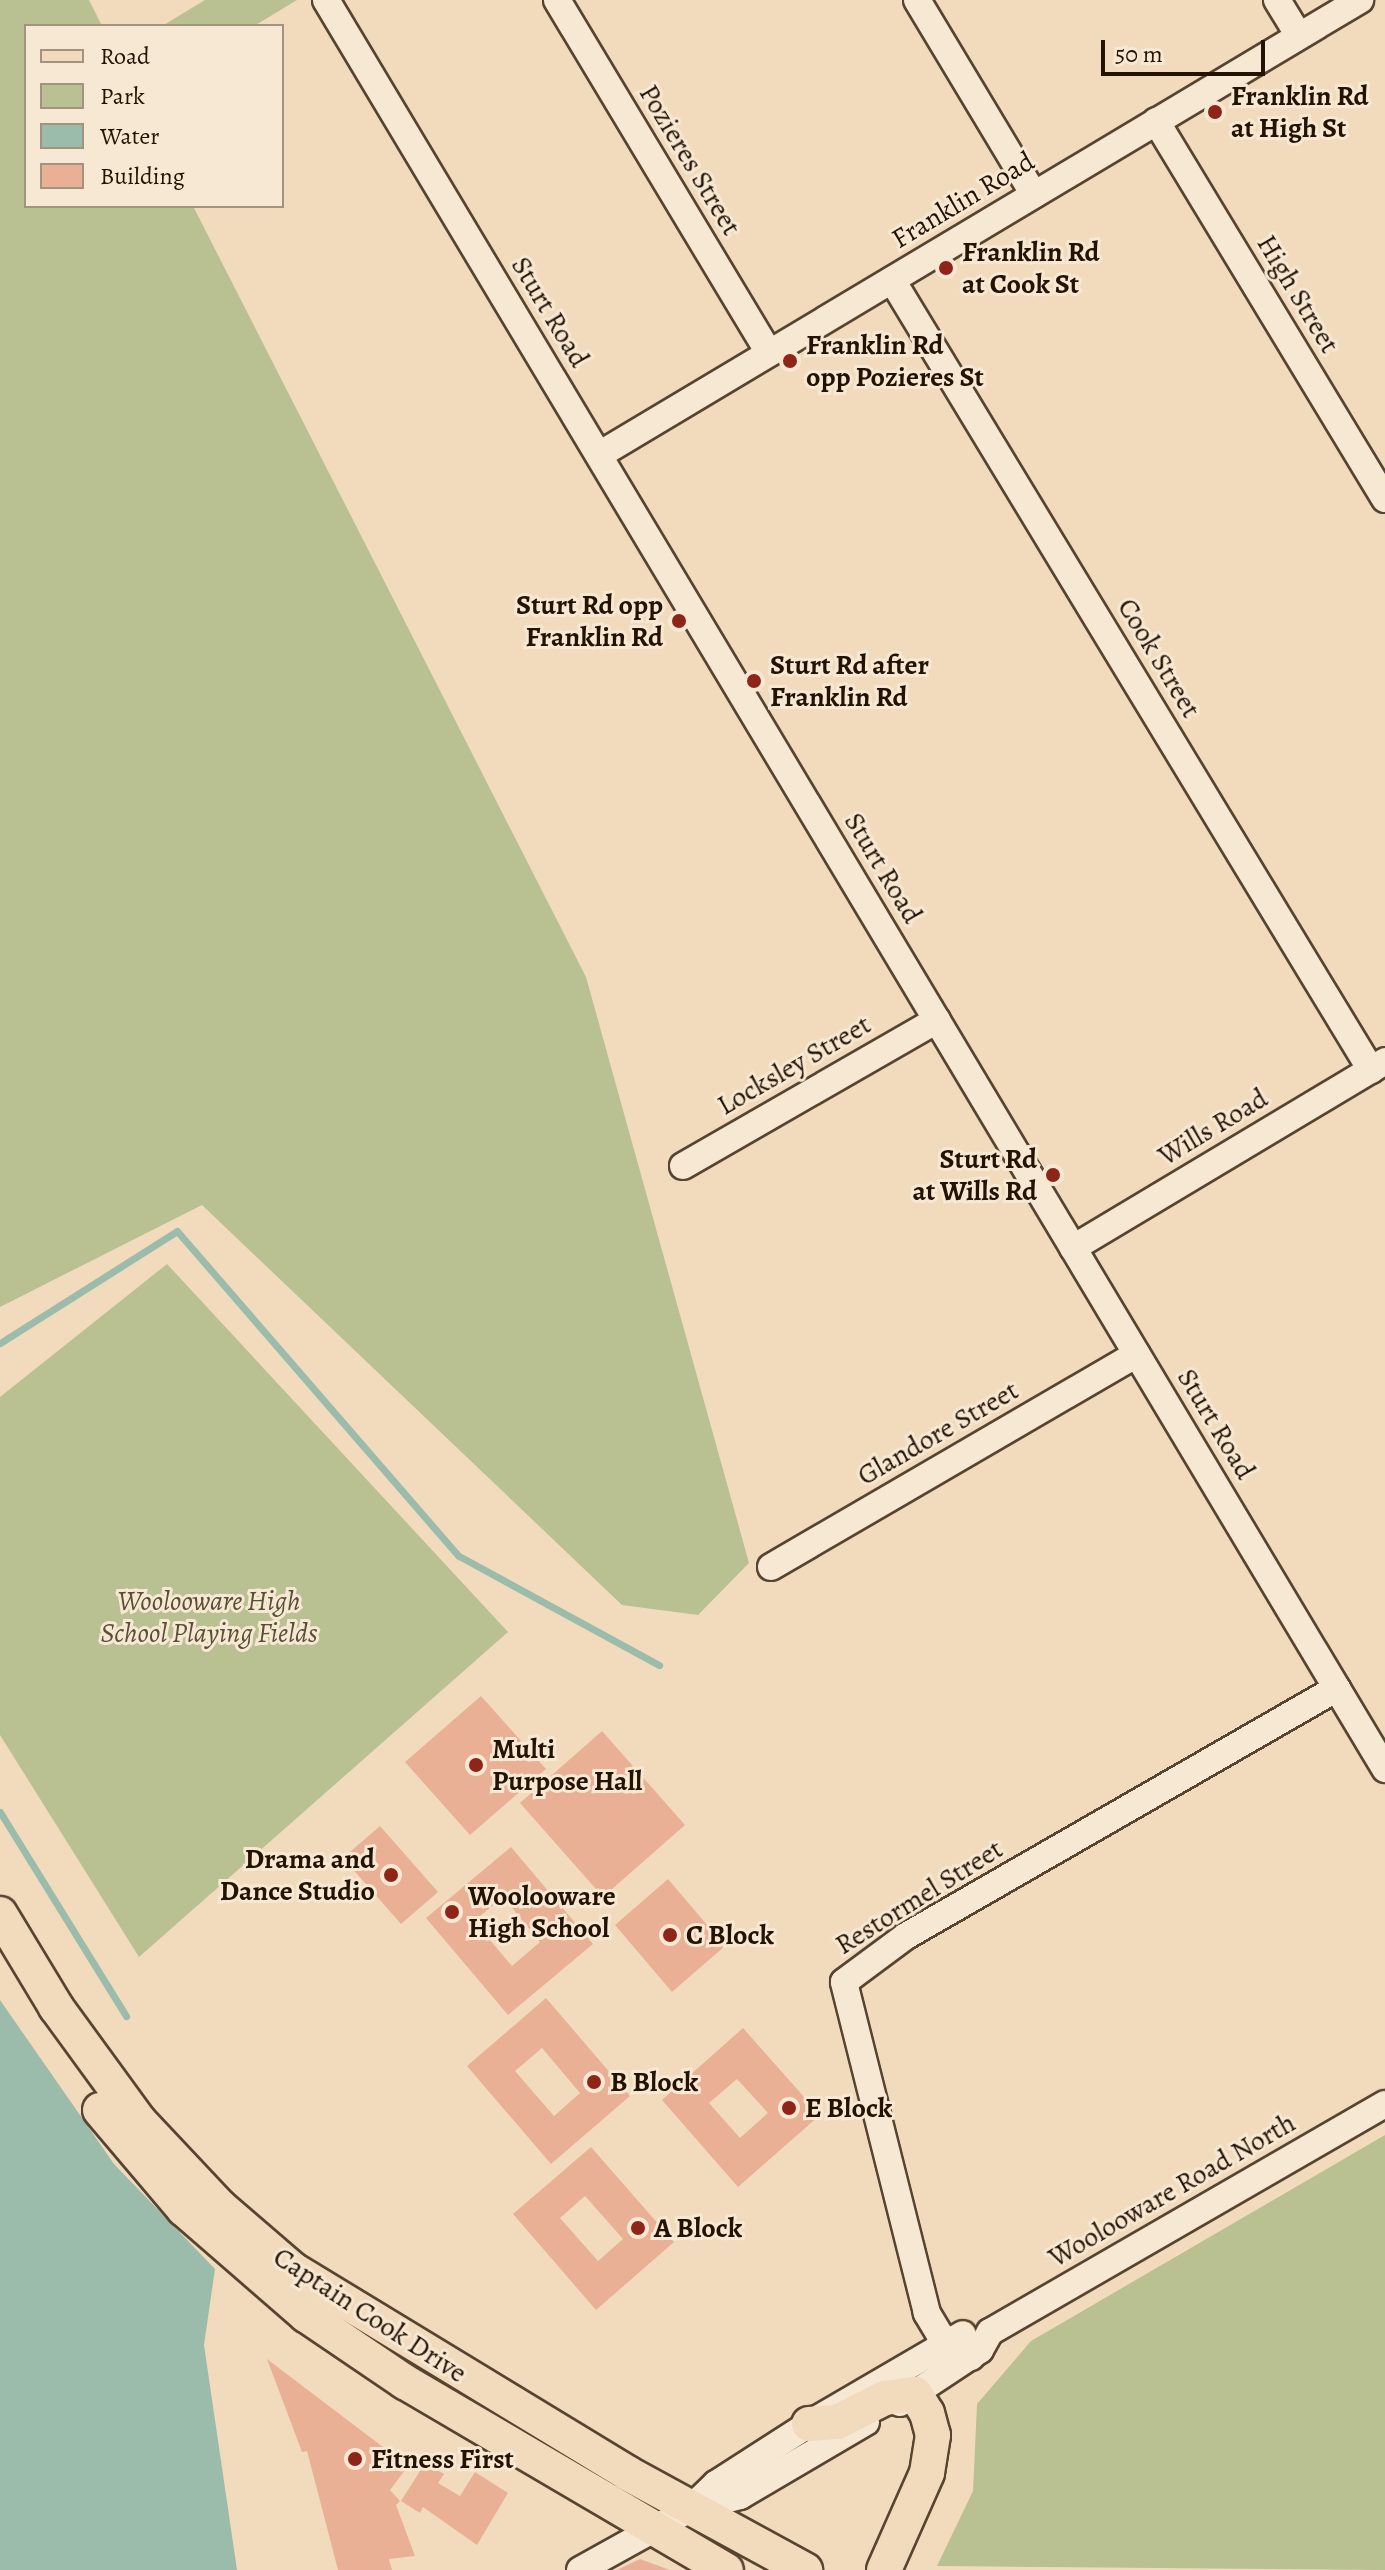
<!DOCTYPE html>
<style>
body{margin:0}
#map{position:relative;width:1385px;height:2570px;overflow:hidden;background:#f1dbbc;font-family:Alegreya,serif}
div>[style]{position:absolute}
.green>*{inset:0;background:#b9c091}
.water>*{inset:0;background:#9cbcab}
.stream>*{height:7px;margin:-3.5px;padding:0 3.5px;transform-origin:3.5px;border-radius:3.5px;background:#9cbcab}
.building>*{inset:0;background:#eab095}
.roads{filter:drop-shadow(2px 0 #574431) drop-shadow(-2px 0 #574431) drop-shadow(0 2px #574431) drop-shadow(0 -2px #574431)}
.minor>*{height:26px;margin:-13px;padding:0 13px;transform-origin:13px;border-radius:13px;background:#f6e8d3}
.major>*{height:34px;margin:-17px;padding:0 17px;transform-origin:17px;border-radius:17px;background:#f1dbbc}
.dots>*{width:22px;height:22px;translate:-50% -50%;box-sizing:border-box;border:4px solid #f6e8d3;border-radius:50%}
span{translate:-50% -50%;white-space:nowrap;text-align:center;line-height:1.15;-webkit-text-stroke:6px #f6e8d3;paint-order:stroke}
.poi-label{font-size:28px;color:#241203;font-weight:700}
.left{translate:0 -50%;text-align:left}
.right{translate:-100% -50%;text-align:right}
.street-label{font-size:28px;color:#241203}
.park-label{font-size:28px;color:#584f35;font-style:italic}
.legend{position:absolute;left:24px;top:24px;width:260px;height:184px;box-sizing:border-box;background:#f6e8d3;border:2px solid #a29280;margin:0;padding:10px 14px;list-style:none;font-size:24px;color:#241203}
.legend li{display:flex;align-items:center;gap:16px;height:40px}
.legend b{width:40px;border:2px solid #a29280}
.scale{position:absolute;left:1101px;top:40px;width:164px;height:36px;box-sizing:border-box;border:4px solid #241203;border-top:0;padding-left:10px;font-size:24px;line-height:28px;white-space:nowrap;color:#241203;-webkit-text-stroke:6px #f6e8d3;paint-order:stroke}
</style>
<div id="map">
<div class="green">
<i style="clip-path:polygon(0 0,89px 0,102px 26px,26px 26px,26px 206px,193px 206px,586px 977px,749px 1563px,698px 1615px,622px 1605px,202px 1205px,0 1307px)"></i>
<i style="clip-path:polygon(205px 0,297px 0,254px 26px,162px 26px)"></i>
<i style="clip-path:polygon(167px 1264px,508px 1632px,139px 1957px,0 1735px,0 1397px)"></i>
<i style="clip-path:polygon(1385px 2135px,1385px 2570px,937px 2566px,973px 2491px,977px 2404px,1031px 2341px)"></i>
</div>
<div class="water">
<i style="clip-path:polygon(0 2000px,114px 2164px,215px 2269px,204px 2345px,237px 2570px,0 2570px)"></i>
</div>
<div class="stream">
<i style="left:0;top:1343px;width:209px;rotate:-32.3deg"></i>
<i style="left:177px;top:1231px;width:430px;rotate:49.1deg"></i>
<i style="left:459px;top:1556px;width:228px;rotate:28.6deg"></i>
<i style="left:0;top:1812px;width:240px;rotate:58.3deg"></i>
</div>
<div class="building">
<i style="clip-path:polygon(481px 1696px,546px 1769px,470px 1835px,405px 1762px)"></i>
<i style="clip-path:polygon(602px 1731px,685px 1825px,603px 1897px,520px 1803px)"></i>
<i style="clip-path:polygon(380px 1826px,438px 1892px,401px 1924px,343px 1858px)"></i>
<i style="clip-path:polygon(evenodd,511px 1847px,593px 1944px,508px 2015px,426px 1918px,511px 1847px,503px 1897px,540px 1942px,512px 1966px,474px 1921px,503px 1897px)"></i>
<i style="clip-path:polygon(668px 1879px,725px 1946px,672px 1992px,615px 1925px)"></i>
<i style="clip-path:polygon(evenodd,546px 1998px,630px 2096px,551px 2164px,467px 2066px,546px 1998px,542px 2048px,580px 2093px,554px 2116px,515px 2071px,542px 2048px)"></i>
<i style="clip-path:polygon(evenodd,743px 2028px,820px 2115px,738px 2187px,662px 2100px,743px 2028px,737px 2079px,768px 2113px,740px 2138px,709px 2103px,737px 2079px)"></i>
<i style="clip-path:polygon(evenodd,591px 2147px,674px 2242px,596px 2310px,513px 2214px,591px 2147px,585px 2196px,623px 2239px,598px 2261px,560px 2218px,585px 2196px)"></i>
<i style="clip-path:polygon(267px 2359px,408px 2466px,390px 2490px,400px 2501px,396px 2505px,415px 2556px,389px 2559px,392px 2570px,338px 2570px,307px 2451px,302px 2452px)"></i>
<i style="clip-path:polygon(425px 2463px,444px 2474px,438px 2483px,460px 2496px,475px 2472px,508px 2493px,477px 2545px,423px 2507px,420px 2513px,401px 2501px)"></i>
<i style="clip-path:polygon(640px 2559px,670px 2570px,617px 2570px)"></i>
</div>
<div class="roads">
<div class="minor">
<i style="left:326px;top:0;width:2062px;rotate:59.09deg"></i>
<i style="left:557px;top:0;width:412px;rotate:59deg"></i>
<i style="left:917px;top:0;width:227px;rotate:59deg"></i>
<i style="left:1277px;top:0;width:42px;rotate:58.6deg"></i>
<i style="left:1156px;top:121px;width:442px;rotate:58.8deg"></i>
<i style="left:892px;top:280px;width:924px;rotate:58.77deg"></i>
<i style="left:599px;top:455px;width:887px;rotate:-30.88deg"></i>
<i style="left:683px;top:1166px;width:293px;rotate:-29.9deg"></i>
<i style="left:1073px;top:1248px;width:364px;rotate:-30.9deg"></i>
<i style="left:771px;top:1567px;width:423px;rotate:-30.2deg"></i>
<i style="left:971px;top:2357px;width:38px;rotate:-145deg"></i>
<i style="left:940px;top:2335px;width:26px;rotate:-121deg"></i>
<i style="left:927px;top:2313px;width:341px;rotate:-104.1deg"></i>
<i style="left:844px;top:1982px;width:77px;rotate:-36.6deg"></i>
<i style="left:906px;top:1936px;width:497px;rotate:-29.9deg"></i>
<i style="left:900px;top:2403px;width:96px;rotate:-33.5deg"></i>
<i style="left:980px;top:2350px;width:21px;rotate:-61deg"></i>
<i style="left:990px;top:2332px;width:456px;rotate:-30deg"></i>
<i style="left:693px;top:2506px;width:32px;rotate:-44deg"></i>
<i style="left:716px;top:2484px;width:111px;rotate:-32.8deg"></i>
<i style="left:809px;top:2424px;width:178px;rotate:-30.3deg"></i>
<i style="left:580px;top:2570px;width:126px;rotate:-29deg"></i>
<i style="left:690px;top:2509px;width:52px;rotate:-14.6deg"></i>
<i style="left:740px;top:2496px;width:146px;rotate:-30.4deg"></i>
</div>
<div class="major">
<i style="left:0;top:1914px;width:109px;rotate:58.9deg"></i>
<i style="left:56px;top:2007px;width:141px;rotate:53.9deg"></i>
<i style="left:139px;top:2121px;width:118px;rotate:46.7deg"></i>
<i style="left:220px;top:2207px;width:95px;rotate:40.7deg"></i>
<i style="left:292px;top:2269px;width:392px;rotate:31.3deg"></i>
<i style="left:627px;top:2473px;width:203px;rotate:28.6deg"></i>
<i style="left:100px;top:2110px;width:130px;rotate:49.7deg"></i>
<i style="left:184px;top:2209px;width:162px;rotate:41deg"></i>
<i style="left:306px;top:2315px;width:120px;rotate:34.1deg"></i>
<i style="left:405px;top:2382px;width:372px;rotate:30.4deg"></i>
<i style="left:809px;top:2424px;width:28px;rotate:-4deg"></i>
<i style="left:837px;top:2422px;width:54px;rotate:-26.6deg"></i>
<i style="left:885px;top:2398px;width:30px;rotate:-8deg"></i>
<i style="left:915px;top:2394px;width:22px;rotate:58deg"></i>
<i style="left:927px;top:2413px;width:23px;rotate:75deg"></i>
<i style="left:933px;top:2435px;width:38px;rotate:99deg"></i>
<i style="left:927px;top:2473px;width:106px;rotate:113.9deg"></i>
</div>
</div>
<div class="dots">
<i style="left:1215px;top:112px;background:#8f2418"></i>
<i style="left:946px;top:268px;background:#8f2418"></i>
<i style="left:790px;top:361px;background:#8f2418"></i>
<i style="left:679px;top:621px;background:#8f2418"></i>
<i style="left:754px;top:681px;background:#8f2418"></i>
<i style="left:1053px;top:1175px;background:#8f2418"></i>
<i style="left:476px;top:1765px;background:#8f2418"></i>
<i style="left:391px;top:1875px;background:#8f2418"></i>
<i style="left:452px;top:1912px;background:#8f2418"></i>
<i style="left:670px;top:1935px;background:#8f2418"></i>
<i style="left:594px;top:2082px;background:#8f2418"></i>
<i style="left:789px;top:2108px;background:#8f2418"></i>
<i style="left:638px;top:2228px;background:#8f2418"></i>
<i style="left:355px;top:2459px;background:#8f2418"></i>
</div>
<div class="poi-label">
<span class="left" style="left:1231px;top:112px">Franklin Rd<br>at High St</span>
<span class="left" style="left:962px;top:268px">Franklin Rd<br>at Cook St</span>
<span class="left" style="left:806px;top:361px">Franklin Rd<br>opp Pozieres St</span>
<span class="right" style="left:663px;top:621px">Sturt Rd opp<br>Franklin Rd</span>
<span class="left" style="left:770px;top:681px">Sturt Rd after<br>Franklin Rd</span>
<span class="right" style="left:1037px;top:1175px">Sturt Rd<br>at Wills Rd</span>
<span class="left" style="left:492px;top:1765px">Multi<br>Purpose Hall</span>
<span class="right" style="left:375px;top:1875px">Drama and<br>Dance Studio</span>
<span class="left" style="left:468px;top:1912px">Woolooware<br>High School</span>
<span class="left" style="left:686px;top:1935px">C Block</span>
<span class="left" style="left:610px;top:2082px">B Block</span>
<span class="left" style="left:805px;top:2108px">E Block</span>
<span class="left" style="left:654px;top:2228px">A Block</span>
<span class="left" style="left:371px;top:2459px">Fitness First</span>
</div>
<div class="street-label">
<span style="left:690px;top:160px;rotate:59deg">Pozieres Street</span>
<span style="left:963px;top:200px;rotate:-31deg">Franklin Road</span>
<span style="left:1298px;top:294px;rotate:59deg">High Street</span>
<span style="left:550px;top:312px;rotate:59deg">Sturt Road</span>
<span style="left:1159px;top:658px;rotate:59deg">Cook Street</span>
<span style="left:883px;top:868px;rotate:59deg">Sturt Road</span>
<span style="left:794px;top:1065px;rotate:-30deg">Locksley Street</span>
<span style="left:1213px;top:1127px;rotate:-31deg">Wills Road</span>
<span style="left:1216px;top:1424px;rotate:59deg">Sturt Road</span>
<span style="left:938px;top:1433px;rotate:-30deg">Glandore Street</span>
<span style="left:919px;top:1897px;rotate:-32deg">Restormel Street</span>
<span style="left:1172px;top:2190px;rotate:-30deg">Woolooware Road North</span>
<span style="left:370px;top:2315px;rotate:33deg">Captain Cook Drive</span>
</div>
<div class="park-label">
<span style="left:209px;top:1617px">Woolooware High<br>School Playing Fields</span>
</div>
<ul class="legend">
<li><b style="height:10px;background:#f1dbbc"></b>Road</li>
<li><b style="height:22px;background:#b9c091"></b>Park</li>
<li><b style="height:22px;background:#9cbcab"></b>Water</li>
<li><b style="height:22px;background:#eab095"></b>Building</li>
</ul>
<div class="scale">50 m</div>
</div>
